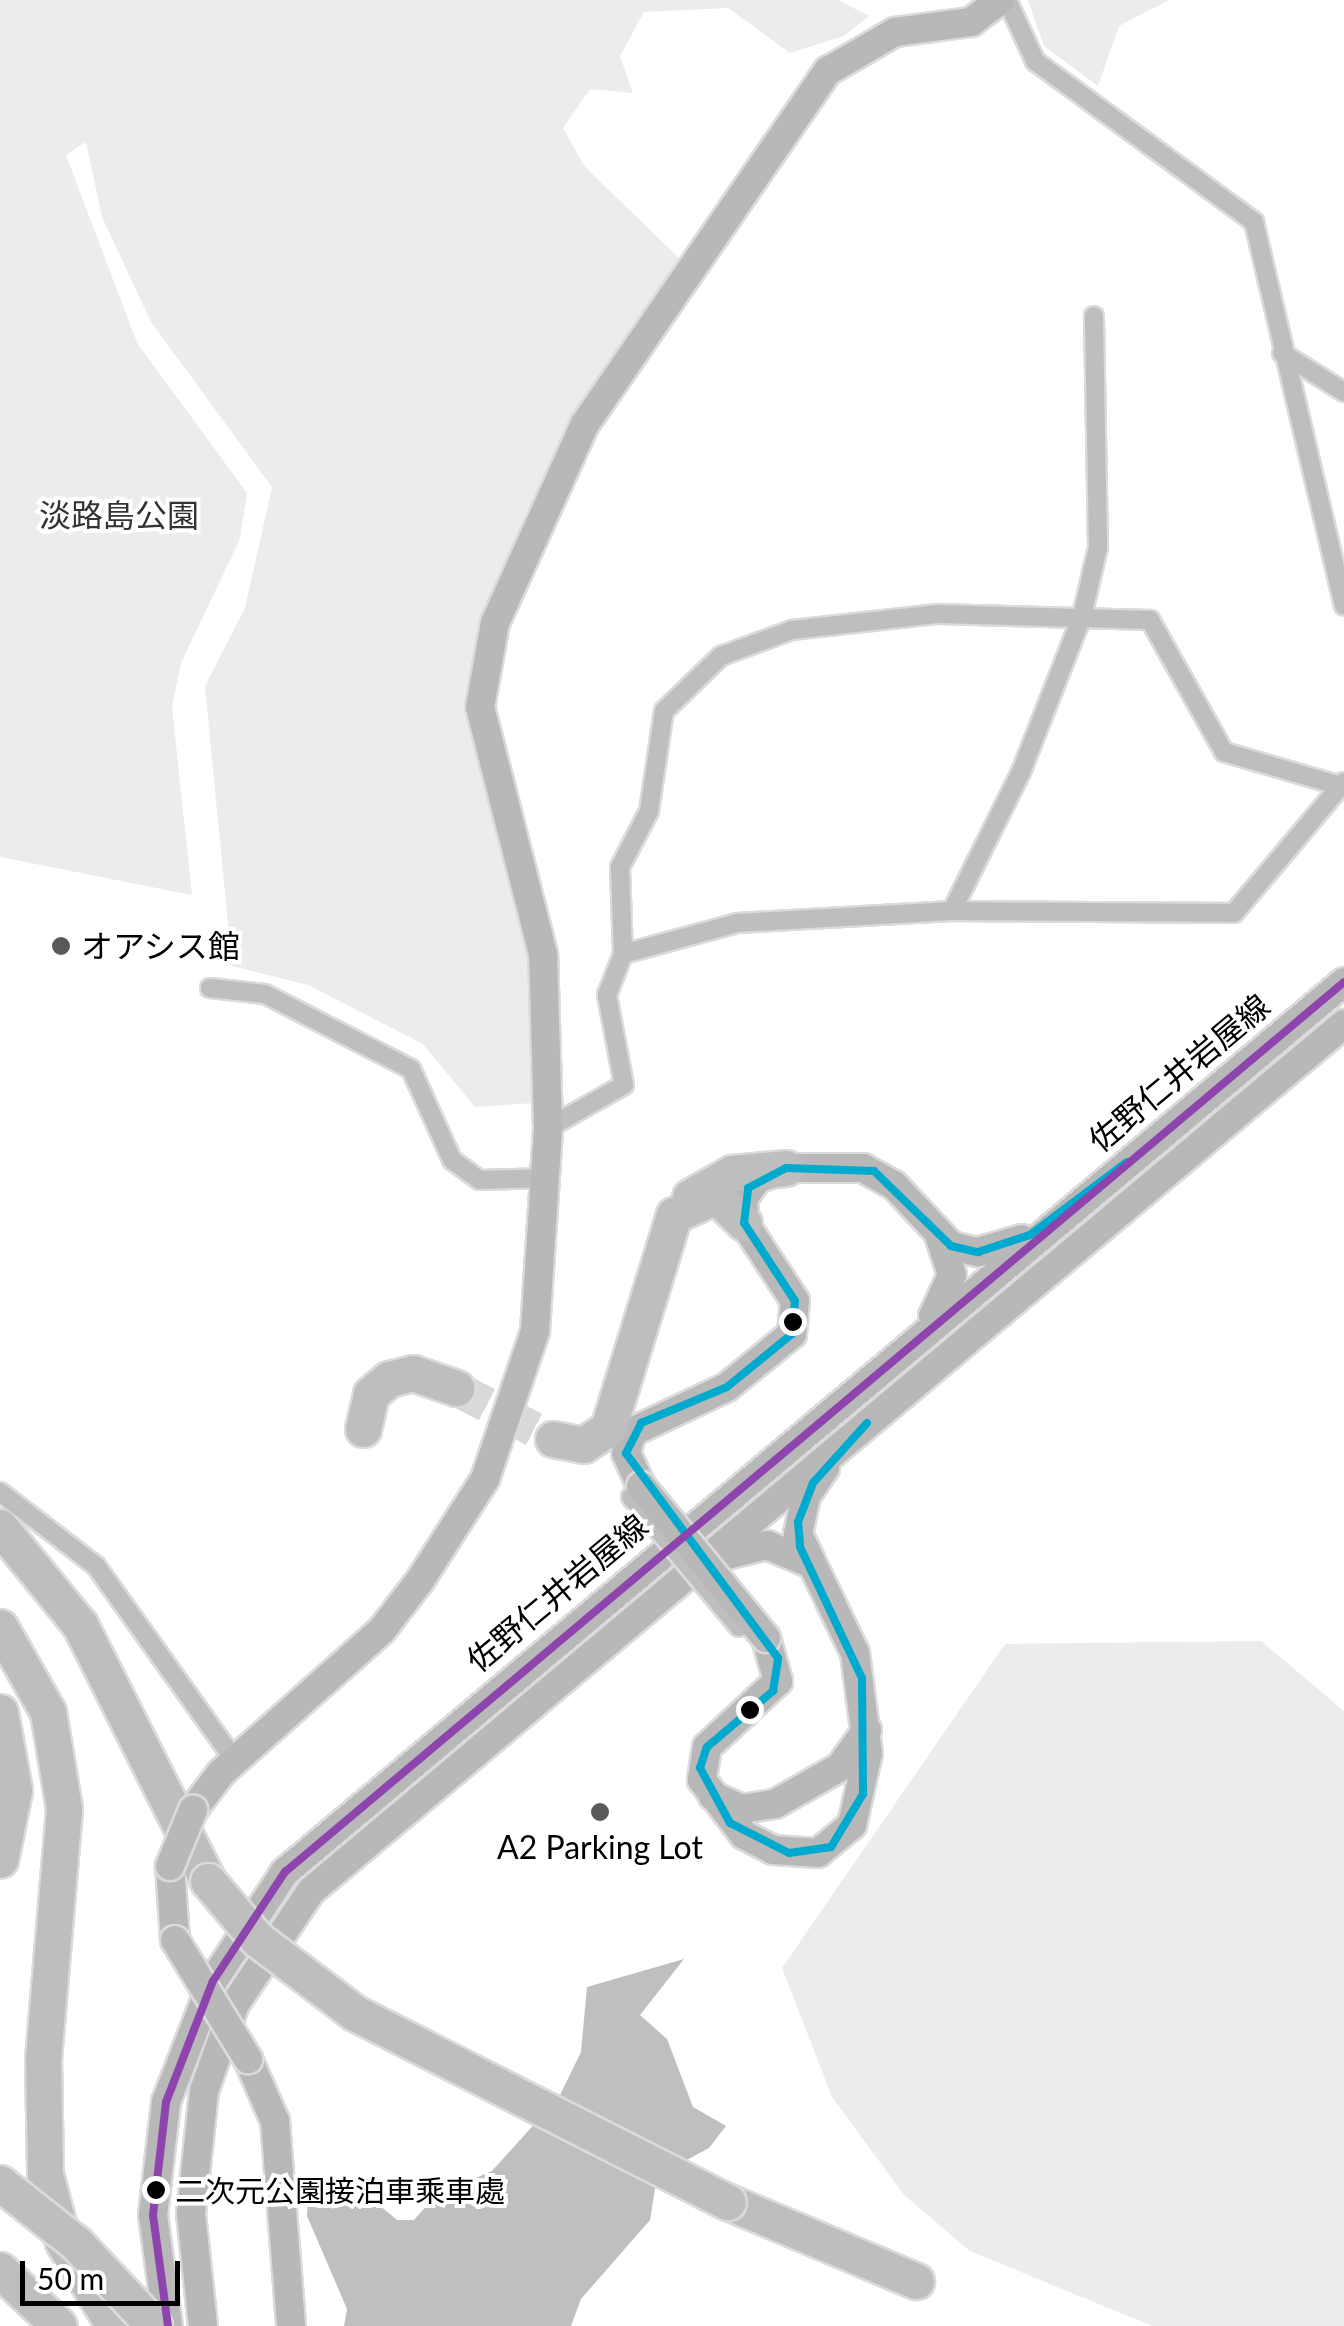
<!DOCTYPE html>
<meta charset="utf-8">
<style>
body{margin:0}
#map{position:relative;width:1344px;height:2326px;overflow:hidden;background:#fff;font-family:Lato,"Noto Sans JP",sans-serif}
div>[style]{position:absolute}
.green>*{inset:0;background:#ececec}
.water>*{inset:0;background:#bfbfbf}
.highway-tunnel>*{height:35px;margin-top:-17.5px;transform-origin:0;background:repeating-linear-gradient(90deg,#d9d9d9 0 35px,transparent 0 53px)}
.roads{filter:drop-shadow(2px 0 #dbdbdb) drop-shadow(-2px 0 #dbdbdb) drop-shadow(0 2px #dbdbdb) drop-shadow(0 -2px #dbdbdb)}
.street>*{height:18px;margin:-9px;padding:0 9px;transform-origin:9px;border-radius:9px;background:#bebebe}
.secondary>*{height:28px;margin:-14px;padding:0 14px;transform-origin:14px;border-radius:14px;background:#b8b8b8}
.highway>*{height:35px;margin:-17.5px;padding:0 17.5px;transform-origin:17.5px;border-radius:17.5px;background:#bebebe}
.bridges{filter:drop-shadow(2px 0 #dbdbdb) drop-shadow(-2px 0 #dbdbdb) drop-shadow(0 2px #dbdbdb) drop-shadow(0 -2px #dbdbdb)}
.street-bridge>*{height:18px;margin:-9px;padding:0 9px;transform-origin:9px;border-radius:9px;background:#bebebe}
.secondary-bridge>*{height:28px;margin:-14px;padding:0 14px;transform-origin:14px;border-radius:14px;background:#b8b8b8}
.highway-bridge>*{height:35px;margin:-17.5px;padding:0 17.5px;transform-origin:17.5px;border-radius:17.5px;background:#bebebe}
.bus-1>*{height:8px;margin:-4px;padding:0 4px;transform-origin:4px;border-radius:4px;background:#00a9ce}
.bus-2>*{height:8px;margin:-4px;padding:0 4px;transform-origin:4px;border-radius:4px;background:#8e44ad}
.dots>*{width:28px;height:28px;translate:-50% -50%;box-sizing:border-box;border:5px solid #fff;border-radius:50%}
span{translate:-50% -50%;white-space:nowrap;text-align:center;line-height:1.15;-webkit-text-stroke:8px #fff;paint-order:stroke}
.bus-label{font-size:30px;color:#000}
.left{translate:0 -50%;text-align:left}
.park-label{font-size:32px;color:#333}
.poi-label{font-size:32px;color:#000}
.street-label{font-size:32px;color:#000}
.scale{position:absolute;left:20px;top:2261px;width:160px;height:45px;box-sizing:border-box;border:5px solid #000;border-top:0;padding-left:12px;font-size:30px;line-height:35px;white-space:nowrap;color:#000;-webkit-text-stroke:8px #fff;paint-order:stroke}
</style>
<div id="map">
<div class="green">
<i style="clip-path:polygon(0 0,838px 0,869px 16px,844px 36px,790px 53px,728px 8px,644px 12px,620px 56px,633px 93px,590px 89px,563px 128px,585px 167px,680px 259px,552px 464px,469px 718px,526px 940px,534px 1103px,475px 1107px,423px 1044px,308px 985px,232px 966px,205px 686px,245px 608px,272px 487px,151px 322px,102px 217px,86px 142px,66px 155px,137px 343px,247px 493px,240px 539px,181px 663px,172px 707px,192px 895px,0 857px)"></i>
<i style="clip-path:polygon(1028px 0,1169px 0,1119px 26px,1098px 86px,1044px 46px)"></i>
<i style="clip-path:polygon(1261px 1641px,1344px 1711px,1344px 2326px,1152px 2326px,970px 2251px,904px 2195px,832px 2097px,782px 1968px,1005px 1644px)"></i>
</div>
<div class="water">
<i style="clip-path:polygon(684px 1959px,640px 2015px,667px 2039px,693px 2107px,726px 2126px,709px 2148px,657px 2176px,650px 2220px,581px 2299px,571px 2326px,344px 2326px,347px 2309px,307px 2216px,308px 2196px,342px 2174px,397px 2220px,414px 2220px,436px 2195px,492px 2171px,559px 2097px,581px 2052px,587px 1987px)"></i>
</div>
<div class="highway-tunnel">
<i style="left:456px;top:1388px;width:110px;rotate:27.7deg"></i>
</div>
<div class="roads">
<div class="street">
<i style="left:1007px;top:0;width:67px;rotate:65.3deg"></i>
<i style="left:1035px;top:61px;width:272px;rotate:36.3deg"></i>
<i style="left:1254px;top:222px;width:394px;rotate:76.8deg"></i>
<i style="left:1282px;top:353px;width:73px;rotate:32.2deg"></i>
<i style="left:952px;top:911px;width:155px;rotate:-63.6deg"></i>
<i style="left:1021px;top:772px;width:168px;rotate:-68.6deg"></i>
<i style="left:1082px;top:616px;width:71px;rotate:-76.9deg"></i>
<i style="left:1098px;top:547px;width:231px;rotate:-91deg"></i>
<i style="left:623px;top:954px;width:118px;rotate:-15.2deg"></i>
<i style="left:737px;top:923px;width:215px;rotate:-3.2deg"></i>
<i style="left:952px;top:911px;width:282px;rotate:0.4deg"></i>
<i style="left:1234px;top:913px;width:171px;rotate:-50deg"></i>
<i style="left:210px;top:988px;width:55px;rotate:6.2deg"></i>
<i style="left:265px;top:994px;width:164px;rotate:27.2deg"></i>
<i style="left:411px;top:1069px;width:100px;rotate:65.7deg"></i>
<i style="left:452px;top:1160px;width:34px;rotate:36deg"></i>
<i style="left:480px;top:1180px;width:67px;rotate:-1.7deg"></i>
<i style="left:548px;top:1128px;width:87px;rotate:-29.5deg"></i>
<i style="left:624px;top:1085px;width:92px;rotate:-100.7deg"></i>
<i style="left:607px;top:995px;width:44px;rotate:-68.7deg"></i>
<i style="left:623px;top:954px;width:87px;rotate:-92deg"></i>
<i style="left:620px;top:867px;width:63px;rotate:-62.6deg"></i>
<i style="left:649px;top:811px;width:101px;rotate:-81.5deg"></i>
<i style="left:664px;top:711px;width:79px;rotate:-44deg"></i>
<i style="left:721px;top:656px;width:76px;rotate:-20.1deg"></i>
<i style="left:792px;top:630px;width:147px;rotate:-6.3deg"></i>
<i style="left:938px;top:614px;width:212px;rotate:1.6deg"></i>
<i style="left:1150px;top:620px;width:151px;rotate:60.7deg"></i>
<i style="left:1224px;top:752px;width:122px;rotate:16.2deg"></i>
<i style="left:0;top:1492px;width:121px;rotate:37.6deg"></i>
<i style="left:96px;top:1566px;width:239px;rotate:54.5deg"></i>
</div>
<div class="secondary">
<i style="left:933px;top:1316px;width:45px;rotate:-65.1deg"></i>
<i style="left:952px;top:1275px;width:42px;rotate:-108deg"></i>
<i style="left:641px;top:1486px;width:36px;rotate:-114deg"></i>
<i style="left:626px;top:1453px;width:22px;rotate:-74deg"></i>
<i style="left:632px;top:1432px;width:105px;rotate:-25.3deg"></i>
<i style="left:727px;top:1387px;width:84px;rotate:-39.2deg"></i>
<i style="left:792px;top:1334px;width:33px;rotate:-85deg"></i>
<i style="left:795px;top:1301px;width:93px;rotate:-123.2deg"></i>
<i style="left:744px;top:1223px;width:24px;rotate:-92deg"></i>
<i style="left:743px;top:1199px;width:24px;rotate:-55deg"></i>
<i style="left:757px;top:1179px;width:31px;rotate:-21deg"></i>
<i style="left:786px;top:1168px;width:77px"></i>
<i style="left:863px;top:1168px;width:35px;rotate:29deg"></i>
<i style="left:894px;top:1185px;width:83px;rotate:46.9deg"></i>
<i style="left:951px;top:1246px;width:28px;rotate:13deg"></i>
<i style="left:978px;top:1252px;width:46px;rotate:-16.5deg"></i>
<i style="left:715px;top:1558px;width:54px;rotate:-14deg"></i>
<i style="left:767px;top:1545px;width:43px;rotate:23deg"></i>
<i style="left:766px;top:1638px;width:45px;rotate:74.4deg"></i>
<i style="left:778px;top:1681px;width:97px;rotate:137.1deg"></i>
<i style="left:707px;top:1747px;width:33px;rotate:99deg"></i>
<i style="left:702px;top:1780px;width:69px;rotate:52.6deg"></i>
<i style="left:744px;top:1835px;width:33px;rotate:27deg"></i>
<i style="left:773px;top:1850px;width:45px;rotate:3.8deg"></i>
<i style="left:818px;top:1853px;width:44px;rotate:-39.5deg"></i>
<i style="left:852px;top:1825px;width:74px;rotate:-77.5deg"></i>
<i style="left:868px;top:1753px;width:101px;rotate:-97.4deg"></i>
<i style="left:855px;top:1653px;width:132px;rotate:-115.6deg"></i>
<i style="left:798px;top:1534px;width:39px;rotate:-78deg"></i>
<i style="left:806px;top:1496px;width:34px;rotate:-56deg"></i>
<i style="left:713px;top:1796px;width:32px;rotate:24deg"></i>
<i style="left:742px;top:1809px;width:33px;rotate:-9deg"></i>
<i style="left:775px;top:1804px;width:75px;rotate:-29.6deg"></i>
<i style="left:840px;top:1767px;width:46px;rotate:-53.9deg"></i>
<i style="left:193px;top:1810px;width:46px;rotate:-52.9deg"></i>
<i style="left:221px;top:1773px;width:215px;rotate:-41.6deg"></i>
<i style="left:382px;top:1630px;width:64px;rotate:-52.6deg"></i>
<i style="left:421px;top:1579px;width:119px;rotate:-57.4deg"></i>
<i style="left:485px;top:1479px;width:156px;rotate:-71.3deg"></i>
<i style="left:535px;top:1331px;width:203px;rotate:-86.3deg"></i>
<i style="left:548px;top:1128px;width:174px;rotate:-91.6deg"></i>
<i style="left:543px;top:954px;width:255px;rotate:-104.3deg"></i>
<i style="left:480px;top:707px;width:85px;rotate:-79.9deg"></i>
<i style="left:495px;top:623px;width:218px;rotate:-65.7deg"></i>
<i style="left:585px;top:424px;width:429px;rotate:-55.5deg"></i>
<i style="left:828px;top:71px;width:78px;rotate:-30.2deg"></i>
<i style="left:895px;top:32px;width:77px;rotate:-7.5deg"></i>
<i style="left:971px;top:22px;width:36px;rotate:-37deg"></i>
<i style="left:170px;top:1866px;width:74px;rotate:86.1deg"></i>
<i style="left:248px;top:2059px;width:68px;rotate:66.5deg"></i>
<i style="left:275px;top:2121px;width:206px;rotate:85.5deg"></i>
<i style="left:168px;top:2326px;width:112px;rotate:-97.7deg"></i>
<i style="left:153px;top:2215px;width:114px;rotate:-83.4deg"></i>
<i style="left:166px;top:2102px;width:130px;rotate:-68.8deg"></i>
<i style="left:213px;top:1981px;width:131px;rotate:-56.6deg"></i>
<i style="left:285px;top:1872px;width:1383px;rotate:-40.04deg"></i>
<i style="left:203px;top:2326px;width:114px;rotate:-96.1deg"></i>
<i style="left:191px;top:2213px;width:123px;rotate:-83.9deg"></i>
<i style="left:204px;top:2091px;width:92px;rotate:-70.4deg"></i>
<i style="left:235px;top:2004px;width:136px;rotate:-56.1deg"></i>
<i style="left:311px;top:1891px;width:1349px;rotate:-40.01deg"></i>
</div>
<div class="highway">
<i style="left:690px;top:1197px;width:48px;rotate:-29.7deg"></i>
<i style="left:732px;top:1173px;width:54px;rotate:-5.3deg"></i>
<i style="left:363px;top:1429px;width:36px;rotate:-77deg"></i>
<i style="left:371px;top:1394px;width:23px;rotate:-40deg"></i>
<i style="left:389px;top:1379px;width:25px;rotate:-14deg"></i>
<i style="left:413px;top:1373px;width:46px;rotate:19.2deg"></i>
<i style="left:553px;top:1439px;width:31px;rotate:11deg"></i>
<i style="left:583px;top:1445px;width:30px;rotate:-33deg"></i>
<i style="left:608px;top:1429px;width:224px;rotate:-72.9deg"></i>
<i style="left:674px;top:1215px;width:46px;rotate:-24.3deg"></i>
<i style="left:716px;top:1196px;width:39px;rotate:44deg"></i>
<i style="left:0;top:1527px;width:127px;rotate:50.8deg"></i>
<i style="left:80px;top:1625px;width:286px;rotate:63.4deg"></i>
<i style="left:0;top:1627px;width:98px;rotate:60.5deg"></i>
<i style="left:48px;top:1712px;width:98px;rotate:80.6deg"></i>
<i style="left:64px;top:1809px;width:249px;rotate:94.8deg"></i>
<i style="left:43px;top:2057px;width:117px;rotate:89deg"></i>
<i style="left:45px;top:2174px;width:70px;rotate:75.2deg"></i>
<i style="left:63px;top:2242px;width:98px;rotate:58.7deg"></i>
<i style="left:0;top:1712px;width:79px;rotate:79.8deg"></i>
<i style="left:14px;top:1790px;width:71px;rotate:101.3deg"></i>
<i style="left:728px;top:2202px;width:204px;rotate:22.8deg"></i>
<i style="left:0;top:2270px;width:81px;rotate:43.5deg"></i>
</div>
</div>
<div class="bridges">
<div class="street-bridge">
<i style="left:631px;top:1497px;width:169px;rotate:50.3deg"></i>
</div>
<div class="secondary-bridge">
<i style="left:641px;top:1486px;width:197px;rotate:50.6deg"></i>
<i style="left:170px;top:1866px;width:61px;rotate:-67.7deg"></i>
<i style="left:175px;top:1940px;width:140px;rotate:58.5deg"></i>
</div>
<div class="highway-bridge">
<i style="left:208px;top:1881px;width:76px;rotate:49.8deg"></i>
<i style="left:257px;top:1939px;width:123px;rotate:37.1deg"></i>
<i style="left:355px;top:2013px;width:418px;rotate:26.9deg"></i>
<i style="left:0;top:2183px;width:97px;rotate:38.3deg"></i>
<i style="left:76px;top:2243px;width:114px;rotate:46.8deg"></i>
</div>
</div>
<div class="bus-1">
<i style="left:867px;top:1423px;width:81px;rotate:132deg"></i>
<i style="left:813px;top:1483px;width:42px;rotate:111deg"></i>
<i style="left:798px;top:1522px;width:25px;rotate:85deg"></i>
<i style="left:800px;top:1547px;width:145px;rotate:64.7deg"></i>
<i style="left:862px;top:1678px;width:116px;rotate:89.5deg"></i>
<i style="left:863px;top:1794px;width:62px;rotate:121.1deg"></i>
<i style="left:831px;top:1847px;width:42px;rotate:171.9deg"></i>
<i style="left:789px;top:1853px;width:66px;rotate:-153deg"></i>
<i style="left:730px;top:1823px;width:63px;rotate:-118.6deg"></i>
<i style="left:700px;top:1768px;width:22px;rotate:-72deg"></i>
<i style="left:707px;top:1747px;width:87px;rotate:-40.3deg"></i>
<i style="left:773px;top:1691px;width:33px;rotate:-81deg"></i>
<i style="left:778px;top:1658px;width:255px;rotate:-126.6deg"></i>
<i style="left:626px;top:1453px;width:34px;rotate:-63deg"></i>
<i style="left:641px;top:1423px;width:93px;rotate:-22.7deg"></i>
<i style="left:727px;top:1387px;width:84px;rotate:-39.2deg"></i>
<i style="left:792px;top:1334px;width:33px;rotate:-85deg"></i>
<i style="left:795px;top:1301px;width:93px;rotate:-123.2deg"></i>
<i style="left:744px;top:1223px;width:35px;rotate:-83deg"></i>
<i style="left:748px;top:1188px;width:43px;rotate:-27.8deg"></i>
<i style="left:786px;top:1168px;width:88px;rotate:2deg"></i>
<i style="left:874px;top:1171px;width:107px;rotate:44.2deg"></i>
<i style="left:951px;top:1246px;width:28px;rotate:13deg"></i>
<i style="left:978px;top:1252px;width:55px;rotate:-18.1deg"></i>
<i style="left:1030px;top:1235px;width:121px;rotate:-37deg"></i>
</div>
<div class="bus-2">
<i style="left:168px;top:2326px;width:112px;rotate:-97.7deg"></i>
<i style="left:153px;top:2215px;width:114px;rotate:-83.4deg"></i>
<i style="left:166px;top:2102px;width:130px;rotate:-68.8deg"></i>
<i style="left:213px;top:1981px;width:131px;rotate:-56.6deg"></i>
<i style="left:285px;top:1872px;width:1383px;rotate:-40.04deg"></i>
</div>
<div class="dots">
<i style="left:61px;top:946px;background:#595959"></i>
<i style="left:793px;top:1322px;background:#000"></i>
<i style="left:750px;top:1710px;background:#000"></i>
<i style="left:600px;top:1812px;background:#595959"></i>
<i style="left:156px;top:2190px;background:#000"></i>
</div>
<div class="bus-label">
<span class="left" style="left:175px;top:2190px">二次元公園接泊車乘車處</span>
</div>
<div class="park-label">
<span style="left:119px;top:515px">淡路島公園</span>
</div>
<div class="poi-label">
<span class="left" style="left:81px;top:946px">オアシス館</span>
<span style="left:600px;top:1847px">A2 Parking Lot</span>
</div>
<div class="street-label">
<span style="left:1179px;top:1073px;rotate:-40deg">佐野仁井岩屋線</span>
<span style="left:557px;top:1593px;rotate:-40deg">佐野仁井岩屋線</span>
</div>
<div class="scale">50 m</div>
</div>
